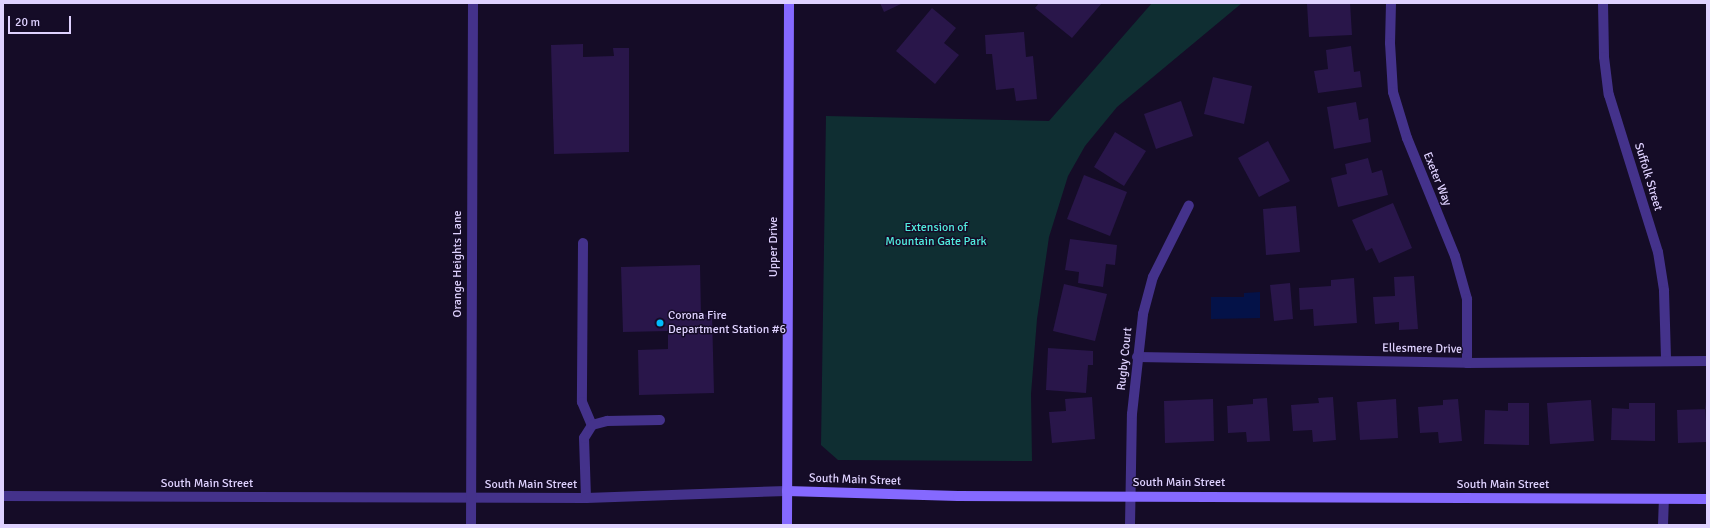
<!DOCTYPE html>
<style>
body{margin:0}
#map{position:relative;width:1710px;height:528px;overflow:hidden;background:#150c27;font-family:Signika,sans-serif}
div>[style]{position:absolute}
.green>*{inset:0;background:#0f2e32}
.water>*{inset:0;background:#041248}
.building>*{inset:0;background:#29164a}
.lane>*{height:10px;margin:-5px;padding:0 5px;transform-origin:5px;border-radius:5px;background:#44328b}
.street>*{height:10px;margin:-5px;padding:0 5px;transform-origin:5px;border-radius:5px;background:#44328b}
.secondary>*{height:10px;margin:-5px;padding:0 5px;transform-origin:5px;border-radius:5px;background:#8569ff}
.dots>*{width:11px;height:11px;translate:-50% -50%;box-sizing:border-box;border:2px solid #150c27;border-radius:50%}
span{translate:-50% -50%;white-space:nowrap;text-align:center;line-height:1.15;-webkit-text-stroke:3px #150c27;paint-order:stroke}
.street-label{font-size:12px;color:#dfd2ff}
.park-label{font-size:12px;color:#51ecde}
.poi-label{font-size:12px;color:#dfd2ff}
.left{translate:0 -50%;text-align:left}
.frame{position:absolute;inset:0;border:4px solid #dfd2ff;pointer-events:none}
.scale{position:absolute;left:8px;top:16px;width:63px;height:18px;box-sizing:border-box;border:2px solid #dfd2ff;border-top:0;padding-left:5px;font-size:12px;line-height:14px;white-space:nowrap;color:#dfd2ff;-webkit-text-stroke:3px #150c27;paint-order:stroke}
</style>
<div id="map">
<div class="green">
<i style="clip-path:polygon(1152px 3px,1242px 3px,1117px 107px,1085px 146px,1068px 176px,1049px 237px,1037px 319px,1031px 394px,1032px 461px,838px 460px,821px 445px,826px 116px,1049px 121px)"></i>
</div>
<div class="water">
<i style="clip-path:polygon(1260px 292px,1260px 318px,1211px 319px,1211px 297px,1244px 297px,1244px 293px)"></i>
</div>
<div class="building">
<i style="clip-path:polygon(880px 3px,903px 3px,884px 12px)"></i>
<i style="clip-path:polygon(1039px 3px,1102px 3px,1072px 38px,1035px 8px)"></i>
<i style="clip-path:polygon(1315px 3px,1350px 3px,1352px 35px,1309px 37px,1307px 4px)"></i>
<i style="clip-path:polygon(932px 8px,956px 28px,944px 43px,959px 55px,935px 84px,896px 51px)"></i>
<i style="clip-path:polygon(1024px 32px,1026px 57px,1033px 56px,1037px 99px,1016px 101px,1014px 88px,996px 90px,992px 54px,986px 54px,985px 35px)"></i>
<i style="clip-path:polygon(583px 44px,583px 57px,614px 56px,613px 48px,629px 48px,629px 152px,554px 154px,551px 45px)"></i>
<i style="clip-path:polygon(1351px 46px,1354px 72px,1360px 71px,1362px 87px,1318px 93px,1314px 71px,1328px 69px,1326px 50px)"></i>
<i style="clip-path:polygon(1213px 77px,1252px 86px,1244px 124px,1204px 114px)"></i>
<i style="clip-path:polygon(1181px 101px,1193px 136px,1156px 149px,1144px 114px)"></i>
<i style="clip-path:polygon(1356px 102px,1359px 120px,1368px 118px,1371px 142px,1334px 149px,1327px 107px)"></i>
<i style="clip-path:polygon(1115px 132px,1146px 151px,1124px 186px,1094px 167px)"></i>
<i style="clip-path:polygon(1268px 141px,1290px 181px,1259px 197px,1238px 158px)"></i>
<i style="clip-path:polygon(1368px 158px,1372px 173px,1382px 170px,1388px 195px,1338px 207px,1331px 178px,1347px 174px,1345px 164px)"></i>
<i style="clip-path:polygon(1084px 175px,1127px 192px,1110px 236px,1067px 219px)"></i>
<i style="clip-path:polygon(1393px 203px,1412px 248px,1379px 263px,1372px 248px,1366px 251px,1352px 220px)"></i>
<i style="clip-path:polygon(1296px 206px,1300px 252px,1266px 255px,1263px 209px)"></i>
<i style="clip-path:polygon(1070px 239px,1117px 245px,1115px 265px,1106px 264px,1103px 287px,1078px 283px,1079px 272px,1065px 270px)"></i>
<i style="clip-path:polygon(700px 265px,701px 315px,712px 314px,714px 393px,639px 395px,638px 350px,668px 349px,668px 331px,623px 332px,621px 267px)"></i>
<i style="clip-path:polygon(1414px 276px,1418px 329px,1399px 330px,1399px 322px,1375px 324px,1373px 297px,1395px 296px,1394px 277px)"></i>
<i style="clip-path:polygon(1354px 278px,1357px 323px,1314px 326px,1313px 309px,1300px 310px,1299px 288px,1331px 286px,1331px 280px)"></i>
<i style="clip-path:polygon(1290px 283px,1293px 319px,1274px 321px,1270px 285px)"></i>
<i style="clip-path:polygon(1064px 284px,1107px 294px,1095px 341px,1053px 331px)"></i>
<i style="clip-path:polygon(1048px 348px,1093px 351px,1093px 365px,1088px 365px,1086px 393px,1046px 390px)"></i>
<i style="clip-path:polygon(1092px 397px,1095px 439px,1052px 443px,1049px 412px,1066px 411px,1065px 399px)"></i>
<i style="clip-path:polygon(1333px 397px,1336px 440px,1313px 442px,1312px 430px,1293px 431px,1291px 405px,1319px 403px,1318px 398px)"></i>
<i style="clip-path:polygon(1267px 398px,1270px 441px,1247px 442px,1246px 432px,1228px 433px,1227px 406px,1253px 404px,1253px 399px)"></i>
<i style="clip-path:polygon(1213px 399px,1214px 441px,1165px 443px,1164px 401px)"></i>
<i style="clip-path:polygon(1396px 399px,1398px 438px,1360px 440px,1357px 402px)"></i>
<i style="clip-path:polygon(1458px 399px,1462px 441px,1439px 443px,1438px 432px,1420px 433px,1418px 407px,1443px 405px,1443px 400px)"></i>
<i style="clip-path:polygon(1591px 400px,1594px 441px,1550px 444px,1547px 403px)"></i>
<i style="clip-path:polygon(1705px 401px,1707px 442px,1678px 443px,1677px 410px,1706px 409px)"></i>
<i style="clip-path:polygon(1508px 403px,1529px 403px,1529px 445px,1484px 444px,1485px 410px,1508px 411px)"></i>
<i style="clip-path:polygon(1629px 403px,1655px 403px,1655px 441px,1611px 440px,1612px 408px,1629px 409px)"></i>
</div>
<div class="lane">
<i style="left:583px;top:243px;width:159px;rotate:90.4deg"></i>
<i style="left:582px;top:402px;width:25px;rotate:67deg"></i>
<i style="left:586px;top:498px;width:60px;rotate:-91.9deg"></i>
<i style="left:584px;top:438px;width:15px;rotate:-58deg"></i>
<i style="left:592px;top:425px;width:16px;rotate:-15deg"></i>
<i style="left:607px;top:421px;width:53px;rotate:-1.1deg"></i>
</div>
<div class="street">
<i style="left:1391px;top:3px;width:40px;rotate:91.4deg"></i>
<i style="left:1390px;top:43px;width:49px;rotate:86.5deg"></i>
<i style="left:1393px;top:92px;width:48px;rotate:73.1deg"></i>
<i style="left:1407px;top:138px;width:127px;rotate:67.9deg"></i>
<i style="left:1455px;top:256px;width:45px;rotate:74.4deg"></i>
<i style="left:1467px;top:299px;width:64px;rotate:90deg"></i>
<i style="left:1603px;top:3px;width:54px;rotate:88.9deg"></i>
<i style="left:1604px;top:57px;width:38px;rotate:83deg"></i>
<i style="left:1609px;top:95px;width:164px;rotate:72.7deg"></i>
<i style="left:1658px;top:252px;width:39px;rotate:81deg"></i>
<i style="left:1664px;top:291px;width:69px;rotate:88.3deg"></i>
<i style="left:1137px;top:357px;width:330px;rotate:1deg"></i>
<i style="left:1467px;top:363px;width:240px;rotate:-0.5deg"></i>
<i style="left:3px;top:496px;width:583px;rotate:0.2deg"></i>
<i style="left:586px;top:498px;width:201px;rotate:-2deg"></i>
<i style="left:471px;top:525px;width:522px;rotate:-89.78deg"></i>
<i style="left:1130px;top:525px;width:111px;rotate:-89deg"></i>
<i style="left:1132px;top:414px;width:101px;rotate:-83.7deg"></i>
<i style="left:1143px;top:314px;width:38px;rotate:-75deg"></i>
<i style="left:1153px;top:277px;width:80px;rotate:-63.4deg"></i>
<i style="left:1663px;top:525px;width:26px;rotate:-88deg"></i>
</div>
<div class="secondary">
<i style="left:787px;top:491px;width:171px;rotate:1.7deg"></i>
<i style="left:958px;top:496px;width:749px;rotate:0.23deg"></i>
<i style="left:787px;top:525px;width:522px;rotate:-89.78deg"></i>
</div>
<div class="dots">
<i style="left:660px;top:323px;background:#00bdfd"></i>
</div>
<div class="street-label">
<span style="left:1648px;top:177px;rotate:73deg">Suffolk Street</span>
<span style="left:1437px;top:179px;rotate:68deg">Exeter Way</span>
<span style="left:774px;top:247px;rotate:-90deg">Upper Drive</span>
<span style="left:458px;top:264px;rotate:-90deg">Orange Heights Lane</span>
<span style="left:1422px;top:349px;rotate:1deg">Ellesmere Drive</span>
<span style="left:1125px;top:359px;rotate:-84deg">Rugby Court</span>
<span style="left:855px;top:480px;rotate:2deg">South Main Street</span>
<span style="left:1179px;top:483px">South Main Street</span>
<span style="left:207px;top:484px">South Main Street</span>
<span style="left:531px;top:485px">South Main Street</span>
<span style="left:1503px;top:485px">South Main Street</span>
</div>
<div class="park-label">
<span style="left:936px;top:235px">Extension of<br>Mountain Gate Park</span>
</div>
<div class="poi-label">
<span class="left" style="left:668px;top:323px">Corona Fire<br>Department Station #6</span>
</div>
<div class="frame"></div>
<div class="scale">20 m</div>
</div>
